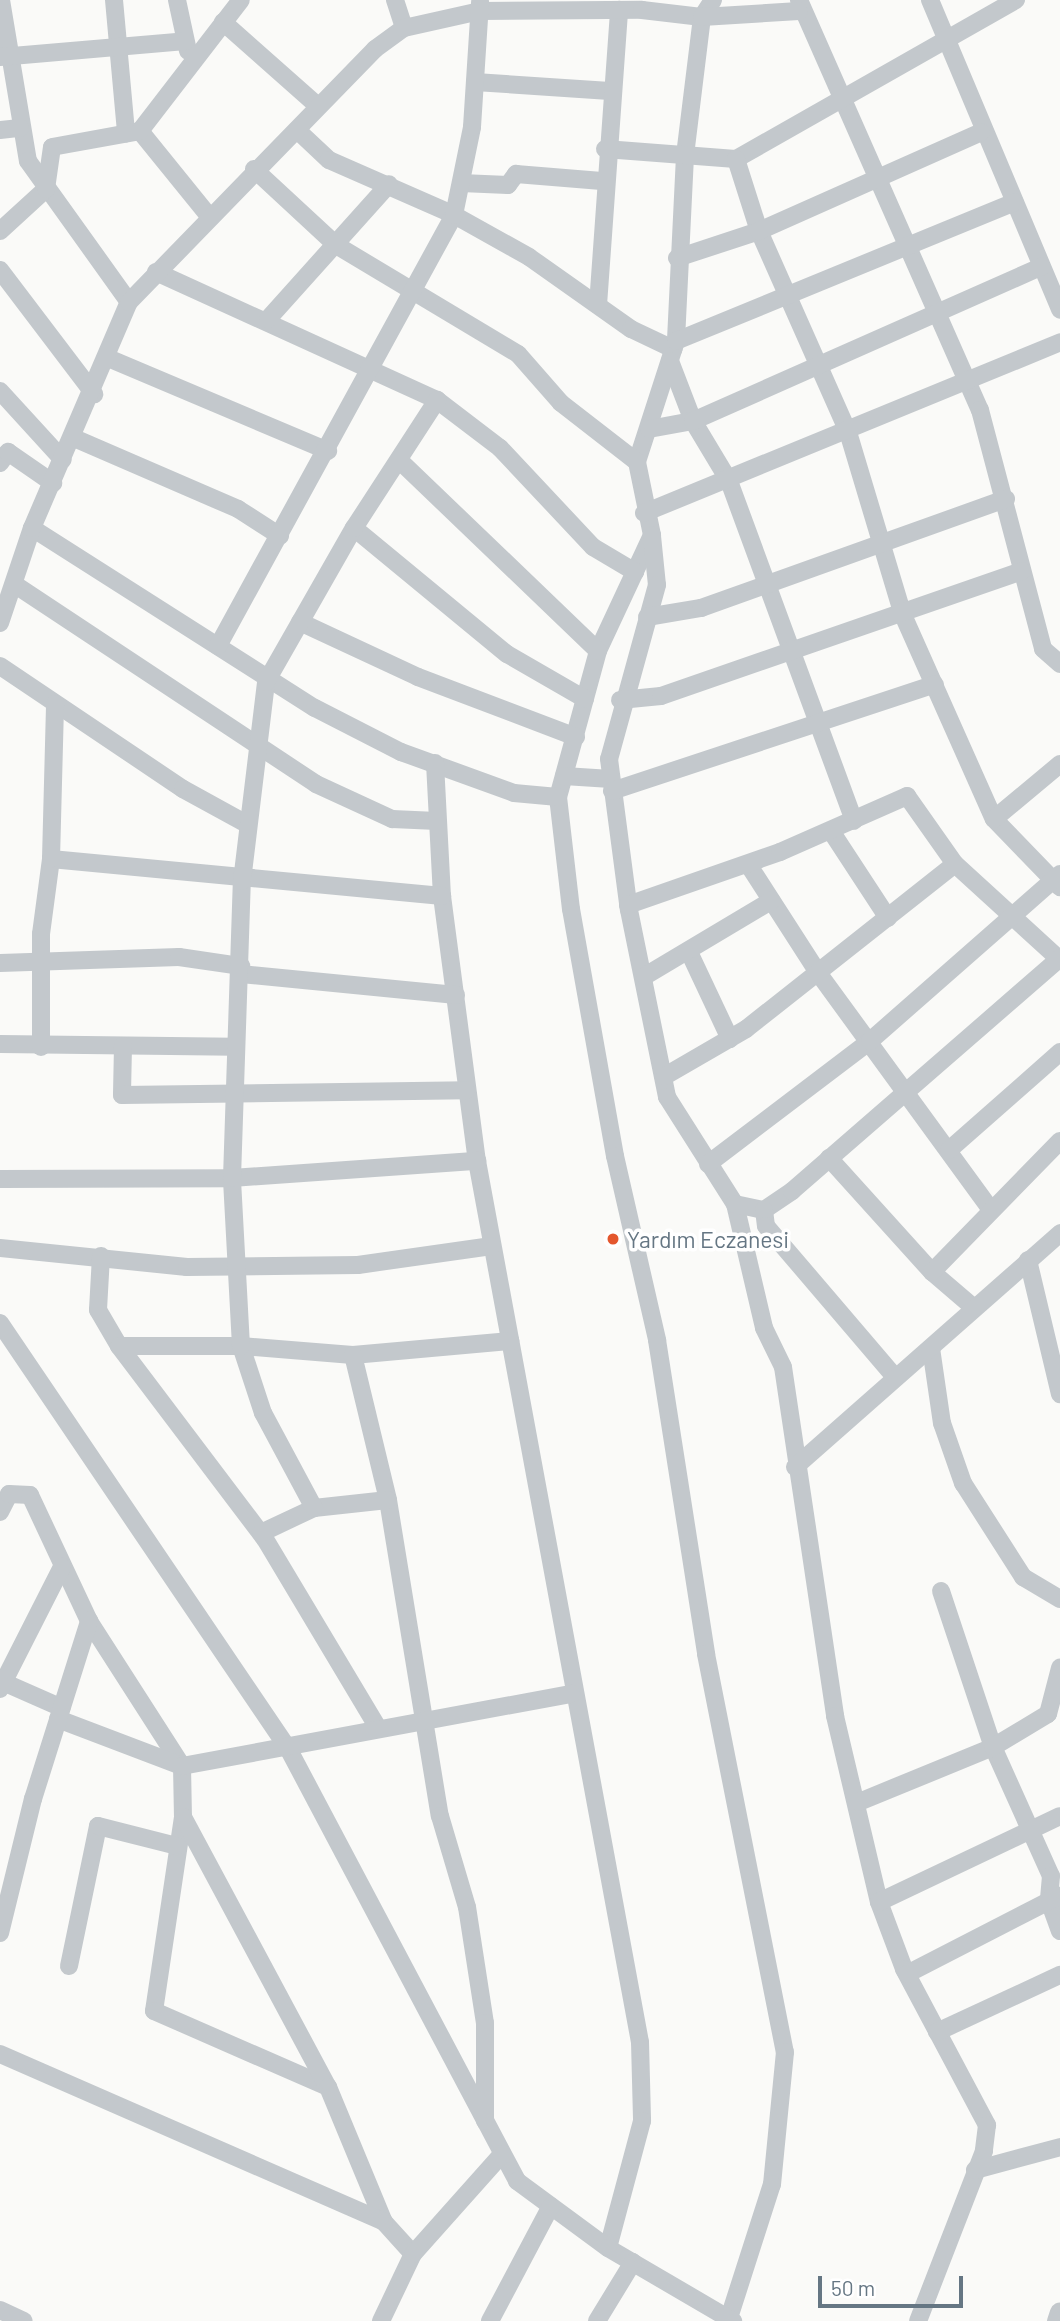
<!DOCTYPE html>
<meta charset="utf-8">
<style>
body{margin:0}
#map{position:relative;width:1060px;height:2321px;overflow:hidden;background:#fafaf8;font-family:Barlow,sans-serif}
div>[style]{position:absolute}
.minor>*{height:18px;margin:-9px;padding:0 9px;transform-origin:9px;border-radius:9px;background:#c3c8cc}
.tertiary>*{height:21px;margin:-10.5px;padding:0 10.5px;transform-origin:10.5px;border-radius:10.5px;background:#c3c8cc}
.dots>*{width:19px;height:19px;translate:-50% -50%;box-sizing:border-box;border:4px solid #fff;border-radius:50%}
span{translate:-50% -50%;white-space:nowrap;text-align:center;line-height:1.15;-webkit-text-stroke:7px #fff;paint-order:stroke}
.poi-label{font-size:23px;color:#657683}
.left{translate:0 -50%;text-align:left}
.scale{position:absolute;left:818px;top:2276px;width:145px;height:32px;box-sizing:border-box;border:4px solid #657683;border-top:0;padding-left:9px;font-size:21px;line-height:24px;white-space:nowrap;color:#657683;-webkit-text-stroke:5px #fff;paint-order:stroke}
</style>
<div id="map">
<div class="minor">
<i style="left:1px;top:0;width:163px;rotate:80.5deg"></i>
<i style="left:28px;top:161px;width:173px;rotate:54.4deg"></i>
<i style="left:114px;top:0;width:134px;rotate:84.8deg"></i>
<i style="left:177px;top:0;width:52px;rotate:77.8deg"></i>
<i style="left:395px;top:0;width:29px;rotate:72deg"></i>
<i style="left:713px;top:0;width:20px;rotate:123deg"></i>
<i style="left:702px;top:17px;width:140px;rotate:97deg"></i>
<i style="left:685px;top:156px;width:185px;rotate:92.8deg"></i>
<i style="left:676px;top:341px;width:127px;rotate:107.9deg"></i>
<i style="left:637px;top:462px;width:75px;rotate:78.4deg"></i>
<i style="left:652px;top:535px;width:128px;rotate:115deg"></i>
<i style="left:598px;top:651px;width:151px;rotate:105.3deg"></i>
<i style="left:558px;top:797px;width:113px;rotate:83.4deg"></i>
<i style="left:571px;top:909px;width:251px;rotate:79.9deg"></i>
<i style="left:615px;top:1156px;width:189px;rotate:77.1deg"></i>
<i style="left:657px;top:1340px;width:318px;rotate:81.1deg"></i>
<i style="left:706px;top:1654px;width:406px;rotate:78.8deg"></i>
<i style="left:785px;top:2052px;width:133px;rotate:95.6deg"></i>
<i style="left:772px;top:2184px;width:141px;rotate:107.8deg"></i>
<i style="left:799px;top:0;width:448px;rotate:66.2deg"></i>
<i style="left:980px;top:410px;width:247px;rotate:75.2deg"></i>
<i style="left:1043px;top:649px;width:23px;rotate:41deg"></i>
<i style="left:930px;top:0;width:336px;rotate:67.2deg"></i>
<i style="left:223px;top:22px;width:127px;rotate:41.5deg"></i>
<i style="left:0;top:57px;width:186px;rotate:-4.9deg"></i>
<i style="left:475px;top:82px;width:135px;rotate:3.8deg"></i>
<i style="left:0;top:130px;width:20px;rotate:-6deg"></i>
<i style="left:297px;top:130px;width:44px;rotate:43.2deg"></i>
<i style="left:329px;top:160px;width:137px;rotate:23.7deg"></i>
<i style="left:454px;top:215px;width:86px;rotate:29.2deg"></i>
<i style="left:529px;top:257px;width:125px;rotate:35.2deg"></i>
<i style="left:631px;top:329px;width:47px;rotate:25.5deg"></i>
<i style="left:140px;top:131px;width:108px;rotate:51deg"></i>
<i style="left:605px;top:149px;width:131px;rotate:4.4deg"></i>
<i style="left:736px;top:159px;width:322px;rotate:-29.6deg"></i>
<i style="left:736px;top:159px;width:76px;rotate:72.3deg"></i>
<i style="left:759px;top:231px;width:220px;rotate:66.1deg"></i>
<i style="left:848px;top:432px;width:191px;rotate:73.3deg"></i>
<i style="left:903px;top:615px;width:223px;rotate:66deg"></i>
<i style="left:994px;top:819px;width:95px;rotate:45.9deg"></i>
<i style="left:254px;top:169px;width:112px;rotate:42.8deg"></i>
<i style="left:336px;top:245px;width:212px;rotate:30.9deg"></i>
<i style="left:518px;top:354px;width:65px;rotate:48.7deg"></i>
<i style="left:561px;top:403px;width:96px;rotate:37.8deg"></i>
<i style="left:461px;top:183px;width:47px;rotate:2.4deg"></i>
<i style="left:508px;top:185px;width:14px;rotate:-54deg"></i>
<i style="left:516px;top:174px;width:86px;rotate:4.7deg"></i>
<i style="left:0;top:231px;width:62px;rotate:-42.4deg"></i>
<i style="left:46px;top:189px;width:42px;rotate:-81.9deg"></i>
<i style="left:52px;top:147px;width:89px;rotate:-10.3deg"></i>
<i style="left:140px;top:131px;width:165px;rotate:-52.4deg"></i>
<i style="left:677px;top:258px;width:86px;rotate:-18.2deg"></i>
<i style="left:759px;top:231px;width:243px;rotate:-24deg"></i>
<i style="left:0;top:270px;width:156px;rotate:52.8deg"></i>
<i style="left:156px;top:272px;width:309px;rotate:24.5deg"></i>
<i style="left:437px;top:400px;width:79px;rotate:37.3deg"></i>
<i style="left:500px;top:448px;width:136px;rotate:46.8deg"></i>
<i style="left:593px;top:547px;width:49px;rotate:30.8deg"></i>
<i style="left:598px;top:305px;width:296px;rotate:-85.9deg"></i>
<i style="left:268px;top:319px;width:181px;rotate:-48.1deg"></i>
<i style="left:676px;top:341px;width:366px;rotate:-22.3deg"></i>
<i style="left:108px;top:358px;width:239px;rotate:22.9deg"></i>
<i style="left:670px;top:361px;width:64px;rotate:69deg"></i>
<i style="left:693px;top:421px;width:70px;rotate:59deg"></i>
<i style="left:729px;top:481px;width:362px;rotate:69.8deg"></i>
<i style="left:0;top:391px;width:93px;rotate:47.6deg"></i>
<i style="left:649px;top:429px;width:45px;rotate:-10.3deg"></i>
<i style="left:693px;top:421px;width:381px;rotate:-23.9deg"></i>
<i style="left:74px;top:438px;width:179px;rotate:23.4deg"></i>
<i style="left:238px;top:509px;width:50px;rotate:32.7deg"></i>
<i style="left:400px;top:461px;width:274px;rotate:43.8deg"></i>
<i style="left:0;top:463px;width:14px;rotate:-54deg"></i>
<i style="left:8px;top:452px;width:55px;rotate:34.6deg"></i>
<i style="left:644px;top:513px;width:450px;rotate:-22.3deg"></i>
<i style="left:32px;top:528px;width:335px;rotate:32.5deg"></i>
<i style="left:315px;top:708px;width:97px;rotate:27.1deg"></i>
<i style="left:401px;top:752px;width:120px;rotate:19.9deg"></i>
<i style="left:514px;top:793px;width:44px;rotate:5.2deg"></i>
<i style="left:354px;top:528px;width:198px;rotate:39.5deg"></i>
<i style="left:507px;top:654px;width:90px;rotate:30deg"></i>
<i style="left:652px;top:536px;width:49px;rotate:84.2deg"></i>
<i style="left:657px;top:585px;width:180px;rotate:105.4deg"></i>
<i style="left:609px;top:759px;width:152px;rotate:82.5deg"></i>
<i style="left:629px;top:910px;width:191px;rotate:78.5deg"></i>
<i style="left:667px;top:1097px;width:127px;rotate:57.6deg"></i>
<i style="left:735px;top:1204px;width:127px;rotate:76.8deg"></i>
<i style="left:764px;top:1328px;width:43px;rotate:64deg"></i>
<i style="left:783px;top:1367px;width:353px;rotate:81.5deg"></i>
<i style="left:835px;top:1716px;width:191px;rotate:76.7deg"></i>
<i style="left:879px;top:1902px;width:72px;rotate:69.5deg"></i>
<i style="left:904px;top:1969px;width:177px;rotate:62deg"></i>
<i style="left:987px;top:2125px;width:26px;rotate:97deg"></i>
<i style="left:984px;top:2151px;width:182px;rotate:111.2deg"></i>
<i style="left:14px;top:584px;width:362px;rotate:33.5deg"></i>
<i style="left:316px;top:784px;width:84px;rotate:24.7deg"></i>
<i style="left:392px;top:819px;width:45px;rotate:2.5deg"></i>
<i style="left:647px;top:617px;width:55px;rotate:-9.5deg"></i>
<i style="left:701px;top:608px;width:324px;rotate:-19.7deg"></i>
<i style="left:300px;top:622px;width:130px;rotate:25deg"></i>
<i style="left:418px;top:677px;width:169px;rotate:20.8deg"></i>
<i style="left:0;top:623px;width:100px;rotate:-71.4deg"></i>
<i style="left:32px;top:528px;width:246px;rotate:-66.8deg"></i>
<i style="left:129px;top:302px;width:353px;rotate:-45.8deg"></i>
<i style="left:375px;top:49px;width:36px;rotate:-36deg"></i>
<i style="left:404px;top:28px;width:78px;rotate:-12.6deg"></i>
<i style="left:480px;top:11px;width:162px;rotate:-0.4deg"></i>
<i style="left:642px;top:10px;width:60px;rotate:6.7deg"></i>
<i style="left:702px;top:17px;width:97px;rotate:-3.5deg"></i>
<i style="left:218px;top:646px;width:491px;rotate:-61.3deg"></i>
<i style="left:454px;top:215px;width:90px;rotate:-78.4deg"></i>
<i style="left:472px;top:127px;width:125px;rotate:-86.3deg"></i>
<i style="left:0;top:666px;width:220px;rotate:33.9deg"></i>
<i style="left:183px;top:789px;width:73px;rotate:28.7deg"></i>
<i style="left:620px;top:700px;width:41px;rotate:-5.6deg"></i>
<i style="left:661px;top:696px;width:382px;rotate:-19.1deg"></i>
<i style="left:435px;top:763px;width:133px;rotate:87deg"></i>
<i style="left:442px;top:896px;width:267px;rotate:82.5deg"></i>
<i style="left:477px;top:1161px;width:896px;rotate:79.52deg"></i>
<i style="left:640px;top:2042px;width:79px;rotate:88.5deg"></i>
<i style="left:642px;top:2121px;width:131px;rotate:105deg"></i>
<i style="left:564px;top:776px;width:47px;rotate:3.7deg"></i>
<i style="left:612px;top:791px;width:340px;rotate:-18.3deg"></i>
<i style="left:994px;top:819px;width:86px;rotate:-39.8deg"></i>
<i style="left:831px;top:831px;width:104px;rotate:56.8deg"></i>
<i style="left:51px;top:859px;width:393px;rotate:5.4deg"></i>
<i style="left:748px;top:864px;width:131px;rotate:57.2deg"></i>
<i style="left:819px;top:974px;width:288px;rotate:53.9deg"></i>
<i style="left:628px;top:905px;width:161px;rotate:-19.2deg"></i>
<i style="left:780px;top:852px;width:139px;rotate:-23.8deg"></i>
<i style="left:907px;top:796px;width:83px;rotate:54.8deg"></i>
<i style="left:955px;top:864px;width:141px;rotate:42.4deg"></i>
<i style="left:690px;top:954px;width:94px;rotate:64.8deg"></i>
<i style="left:0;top:963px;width:179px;rotate:-1.9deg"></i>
<i style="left:179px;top:957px;width:63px;rotate:8.3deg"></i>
<i style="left:241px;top:974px;width:216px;rotate:5.6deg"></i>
<i style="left:645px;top:976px;width:147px;rotate:-30.8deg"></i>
<i style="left:0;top:1044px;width:234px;rotate:0.7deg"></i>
<i style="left:123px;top:1046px;width:49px;rotate:91.2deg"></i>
<i style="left:122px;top:1095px;width:344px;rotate:-0.8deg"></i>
<i style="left:41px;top:1047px;width:113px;rotate:-90deg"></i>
<i style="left:41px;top:934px;width:76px;rotate:-82.4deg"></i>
<i style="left:51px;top:859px;width:155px;rotate:-88.5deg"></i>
<i style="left:665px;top:1076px;width:94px;rotate:-30.1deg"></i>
<i style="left:746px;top:1029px;width:266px;rotate:-38.3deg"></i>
<i style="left:949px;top:1150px;width:148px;rotate:-41.4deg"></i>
<i style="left:829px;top:1158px;width:154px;rotate:47.9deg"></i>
<i style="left:932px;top:1272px;width:54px;rotate:40.5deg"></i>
<i style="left:708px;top:1164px;width:203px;rotate:-37.2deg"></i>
<i style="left:870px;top:1041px;width:253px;rotate:-41.3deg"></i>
<i style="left:0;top:1179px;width:232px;rotate:-0.2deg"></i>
<i style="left:232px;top:1178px;width:246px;rotate:-4deg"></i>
<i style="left:735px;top:1204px;width:30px;rotate:12deg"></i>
<i style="left:764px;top:1210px;width:34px;rotate:-34deg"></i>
<i style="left:792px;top:1191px;width:355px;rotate:-41deg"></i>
<i style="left:764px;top:1210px;width:16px;rotate:83deg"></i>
<i style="left:766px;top:1226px;width:199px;rotate:49.5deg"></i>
<i style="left:0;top:1248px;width:188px;rotate:5.8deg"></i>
<i style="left:187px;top:1267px;width:171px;rotate:-0.7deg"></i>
<i style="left:358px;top:1265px;width:135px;rotate:-8.1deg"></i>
<i style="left:101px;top:1256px;width:54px;rotate:93.2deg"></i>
<i style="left:98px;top:1310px;width:42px;rotate:59.7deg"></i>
<i style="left:119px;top:1346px;width:242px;rotate:52.9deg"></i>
<i style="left:265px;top:1539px;width:220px;rotate:59.1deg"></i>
<i style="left:1028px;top:1260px;width:138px;rotate:76.6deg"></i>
<i style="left:932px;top:1272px;width:183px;rotate:-45.7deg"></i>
<i style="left:0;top:1323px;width:516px;rotate:55.91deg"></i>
<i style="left:289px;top:1750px;width:488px;rotate:62.1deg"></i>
<i style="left:517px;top:2181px;width:113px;rotate:36.4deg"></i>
<i style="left:608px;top:2248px;width:145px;rotate:30.3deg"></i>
<i style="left:119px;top:1346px;width:122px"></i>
<i style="left:241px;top:1346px;width:112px;rotate:4.6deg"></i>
<i style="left:353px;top:1355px;width:158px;rotate:-5.1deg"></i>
<i style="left:931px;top:1348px;width:76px;rotate:81.7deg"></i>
<i style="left:942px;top:1423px;width:64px;rotate:70.7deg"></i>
<i style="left:963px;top:1483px;width:112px;rotate:57.4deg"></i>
<i style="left:1023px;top:1577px;width:43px;rotate:30.7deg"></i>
<i style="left:353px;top:1355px;width:149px;rotate:76.4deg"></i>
<i style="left:388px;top:1500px;width:320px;rotate:80.7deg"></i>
<i style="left:440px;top:1816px;width:95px;rotate:73.5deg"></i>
<i style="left:467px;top:1907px;width:117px;rotate:81.2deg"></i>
<i style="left:485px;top:2023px;width:98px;rotate:90deg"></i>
<i style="left:795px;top:1467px;width:354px;rotate:-41.4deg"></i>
<i style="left:314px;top:1508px;width:74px;rotate:-6.2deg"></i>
<i style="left:0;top:1512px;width:20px;rotate:-63deg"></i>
<i style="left:9px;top:1494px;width:21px;rotate:3deg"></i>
<i style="left:30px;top:1495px;width:139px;rotate:64.9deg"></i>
<i style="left:89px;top:1621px;width:172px;rotate:57.3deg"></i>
<i style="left:182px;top:1766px;width:51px;rotate:88.9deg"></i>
<i style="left:183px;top:1817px;width:196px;rotate:98.5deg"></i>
<i style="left:154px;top:2011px;width:190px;rotate:23.6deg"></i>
<i style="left:261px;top:1533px;width:59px;rotate:-25.3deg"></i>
<i style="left:314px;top:1508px;width:108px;rotate:-118.2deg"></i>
<i style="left:263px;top:1413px;width:71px;rotate:-108.2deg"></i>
<i style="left:241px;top:1346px;width:168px;rotate:-93.1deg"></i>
<i style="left:232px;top:1178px;width:297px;rotate:-88.1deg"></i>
<i style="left:242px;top:881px;width:200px;rotate:-83.1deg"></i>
<i style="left:266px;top:682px;width:177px;rotate:-60.3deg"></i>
<i style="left:354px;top:528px;width:153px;rotate:-57deg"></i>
<i style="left:941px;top:1591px;width:164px;rotate:71.6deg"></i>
<i style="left:993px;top:1747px;width:141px;rotate:65.8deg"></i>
<i style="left:1051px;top:1876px;width:25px;rotate:95deg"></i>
<i style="left:1049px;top:1901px;width:32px;rotate:70deg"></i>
<i style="left:3px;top:1682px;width:64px;rotate:23.8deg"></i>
<i style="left:0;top:1689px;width:137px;rotate:-63.1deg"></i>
<i style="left:58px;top:1719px;width:133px;rotate:20.8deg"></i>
<i style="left:182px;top:1766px;width:396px;rotate:-10.5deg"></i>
<i style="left:859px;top:1802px;width:145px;rotate:-22.3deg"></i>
<i style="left:993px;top:1747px;width:64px;rotate:-31deg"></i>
<i style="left:1048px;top:1714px;width:48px;rotate:-75.4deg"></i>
<i style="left:183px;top:1817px;width:306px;rotate:61.8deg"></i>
<i style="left:328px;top:2087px;width:146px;rotate:67.5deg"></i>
<i style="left:384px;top:2222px;width:43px;rotate:47.8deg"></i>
<i style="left:879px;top:1902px;width:200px;rotate:-25.4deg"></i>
<i style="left:0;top:1933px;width:138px;rotate:-76.2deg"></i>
<i style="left:33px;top:1799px;width:187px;rotate:-72.5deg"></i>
<i style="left:69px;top:1966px;width:143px;rotate:-78.3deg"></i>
<i style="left:98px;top:1826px;width:81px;rotate:14.2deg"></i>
<i style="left:907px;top:1974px;width:171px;rotate:-27.2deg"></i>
<i style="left:937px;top:2032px;width:136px;rotate:-24.9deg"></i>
<i style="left:0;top:2054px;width:419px;rotate:23.6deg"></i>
<i style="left:975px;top:2170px;width:88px;rotate:-15.1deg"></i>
<i style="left:0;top:2310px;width:26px;rotate:25deg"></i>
<i style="left:381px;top:2321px;width:74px;rotate:-64.5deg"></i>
<i style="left:413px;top:2254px;width:134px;rotate:-48.3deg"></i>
<i style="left:490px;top:2321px;width:130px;rotate:-62.1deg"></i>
<i style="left:597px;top:2321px;width:69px;rotate:-58.6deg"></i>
</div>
<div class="tertiary">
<i style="left:1057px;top:2321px;width:9px;rotate:-72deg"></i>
</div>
<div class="dots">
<i style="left:613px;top:1239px;background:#e4572e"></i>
</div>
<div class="poi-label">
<span class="left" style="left:627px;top:1239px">Yardım Eczanesi</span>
</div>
<div class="scale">50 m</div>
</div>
